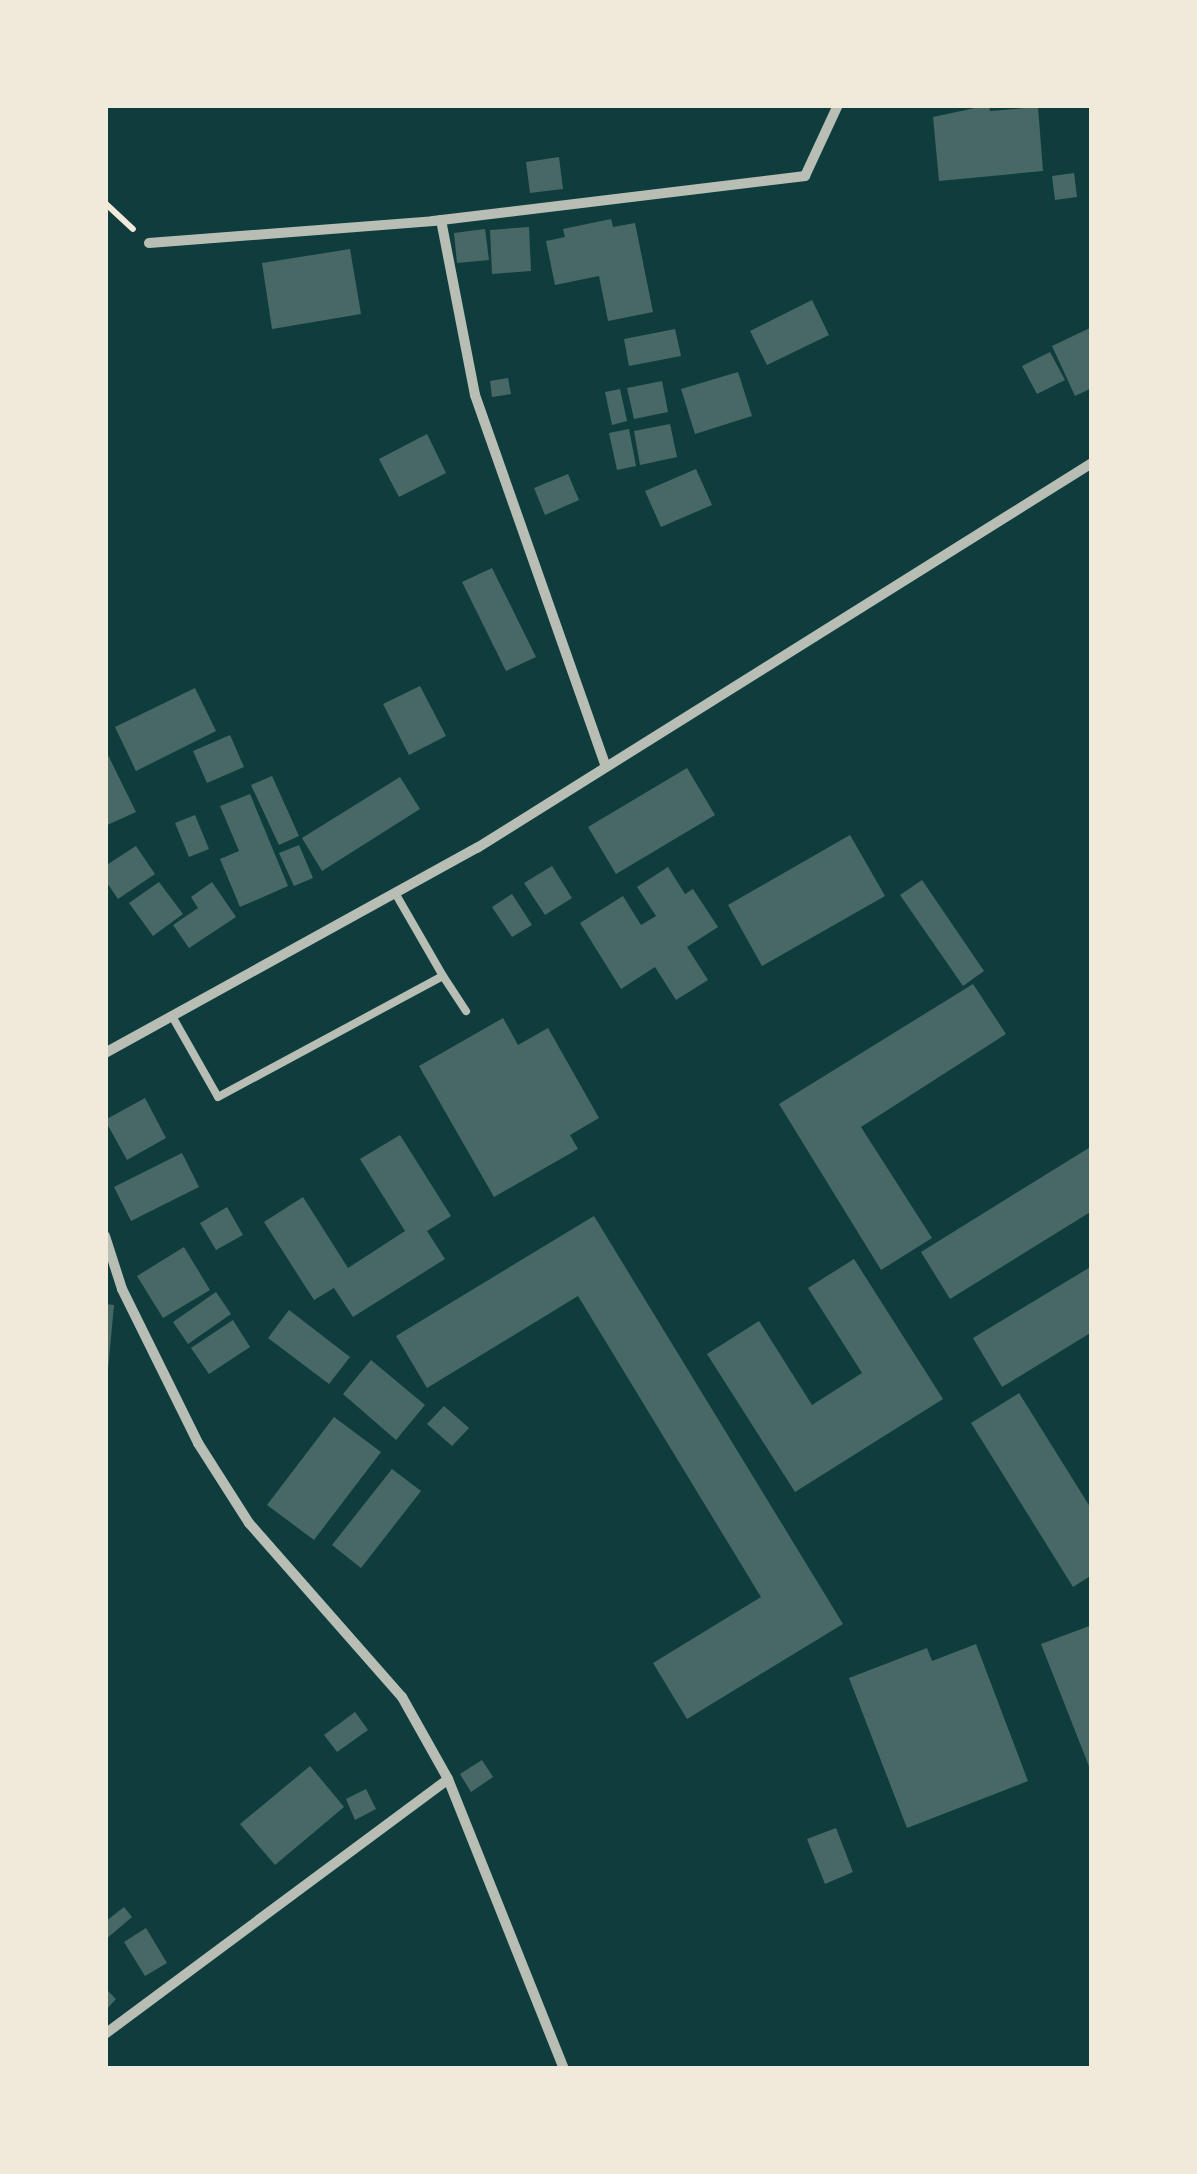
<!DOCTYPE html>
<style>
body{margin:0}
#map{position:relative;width:1197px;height:2174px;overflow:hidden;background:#0f3d3e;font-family:"Sofia Sans Condensed",sans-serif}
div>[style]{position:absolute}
.building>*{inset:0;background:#486865}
.path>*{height:6px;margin:-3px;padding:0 3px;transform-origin:3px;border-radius:3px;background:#f1e9da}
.service>*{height:8px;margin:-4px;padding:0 4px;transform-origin:4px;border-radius:4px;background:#b8beb3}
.minor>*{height:10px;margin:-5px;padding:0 5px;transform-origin:5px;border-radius:5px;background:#b8beb3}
span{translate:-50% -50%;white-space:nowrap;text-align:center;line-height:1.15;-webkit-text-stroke:8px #f1e9da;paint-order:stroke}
.frame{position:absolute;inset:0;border:108px solid #f1e9da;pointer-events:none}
</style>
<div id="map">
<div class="building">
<i style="clip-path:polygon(989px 105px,990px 111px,1038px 107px,1043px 171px,939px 181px,933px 117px)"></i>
<i style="clip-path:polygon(559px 157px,563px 189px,530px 193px,526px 162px)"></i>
<i style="clip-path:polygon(1074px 173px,1077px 197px,1055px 200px,1052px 176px)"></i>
<i style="clip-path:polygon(611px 219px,613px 227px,635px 223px,653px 312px,608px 321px,599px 276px,555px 285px,546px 241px,565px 237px,563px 229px)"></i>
<i style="clip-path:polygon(529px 227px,531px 271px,492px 274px,490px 230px)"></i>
<i style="clip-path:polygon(485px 229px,489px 260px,457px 263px,454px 233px)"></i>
<i style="clip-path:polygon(350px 249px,361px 314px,272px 329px,262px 263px)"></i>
<i style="clip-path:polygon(812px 300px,829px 335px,767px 365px,750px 331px)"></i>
<i style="clip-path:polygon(1092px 327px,1092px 388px,1075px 396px,1052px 346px)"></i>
<i style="clip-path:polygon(675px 329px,681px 356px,629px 366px,624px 339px)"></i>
<i style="clip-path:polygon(1050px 352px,1065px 380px,1037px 394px,1022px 366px)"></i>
<i style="clip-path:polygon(738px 372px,752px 416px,695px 434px,681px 389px)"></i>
<i style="clip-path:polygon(508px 378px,511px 394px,492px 397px,490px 381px)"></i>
<i style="clip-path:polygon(662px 381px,668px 412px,634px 419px,627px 388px)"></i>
<i style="clip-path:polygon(620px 389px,627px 421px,612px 425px,605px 392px)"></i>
<i style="clip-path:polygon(670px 424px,677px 457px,640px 465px,634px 431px)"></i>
<i style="clip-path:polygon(629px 429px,636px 466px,617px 470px,609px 433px)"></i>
<i style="clip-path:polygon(427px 434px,446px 473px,399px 497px,379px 459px)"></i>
<i style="clip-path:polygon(696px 469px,712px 505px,661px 527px,645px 491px)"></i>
<i style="clip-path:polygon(568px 474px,579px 500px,545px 515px,534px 488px)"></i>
<i style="clip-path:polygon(492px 568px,536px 657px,506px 671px,462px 582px)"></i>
<i style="clip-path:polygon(420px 686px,446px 736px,409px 755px,383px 704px)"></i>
<i style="clip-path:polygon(195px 688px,216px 731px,136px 771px,115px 727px)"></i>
<i style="clip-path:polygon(230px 735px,244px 767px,207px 783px,193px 751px)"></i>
<i style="clip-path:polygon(105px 749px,136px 812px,105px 826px)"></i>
<i style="clip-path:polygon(687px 768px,715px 815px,616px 874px,588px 827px)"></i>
<i style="clip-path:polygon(272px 776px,299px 836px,279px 845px,251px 785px)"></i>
<i style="clip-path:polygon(400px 777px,420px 809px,322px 871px,302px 838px)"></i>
<i style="clip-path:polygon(250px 794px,288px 886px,240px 907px,220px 859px,239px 851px,220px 806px)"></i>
<i style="clip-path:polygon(195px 815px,209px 849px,189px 857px,175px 823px)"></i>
<i style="clip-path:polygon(850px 835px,885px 896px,762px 966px,728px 905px)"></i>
<i style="clip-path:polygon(299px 845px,313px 878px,294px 886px,279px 853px)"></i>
<i style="clip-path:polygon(136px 846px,155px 874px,118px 899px,105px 880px,105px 866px)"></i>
<i style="clip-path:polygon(552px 866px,572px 898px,545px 915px,524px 883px)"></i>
<i style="clip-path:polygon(668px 867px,685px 894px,693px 889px,718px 927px,687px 947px,708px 980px,676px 1000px,655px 967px,621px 989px,580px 923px,623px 896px,641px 925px,656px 916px,637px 887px)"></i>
<i style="clip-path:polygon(922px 880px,984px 971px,963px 986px,900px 895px)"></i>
<i style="clip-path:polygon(159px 882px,183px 914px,153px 936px,129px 903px)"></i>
<i style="clip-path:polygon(212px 882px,236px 917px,189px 948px,173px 925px,198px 908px,191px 897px)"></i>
<i style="clip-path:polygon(512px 894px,532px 925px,512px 937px,492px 907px)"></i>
<i style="clip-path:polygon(973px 984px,1006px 1034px,861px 1127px,932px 1238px,881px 1270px,779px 1104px)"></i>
<i style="clip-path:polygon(503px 1018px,518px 1045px,548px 1028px,599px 1118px,570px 1135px,578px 1149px,494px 1197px,419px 1066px)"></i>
<i style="clip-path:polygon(145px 1098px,166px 1138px,127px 1160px,105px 1120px)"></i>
<i style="clip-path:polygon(400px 1135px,451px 1216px,427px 1231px,445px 1259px,353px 1317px,334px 1288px,314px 1300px,264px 1222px,303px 1197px,348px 1268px,405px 1231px,360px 1159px)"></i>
<i style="clip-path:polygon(1092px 1146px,1092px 1211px,950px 1299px,921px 1252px)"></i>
<i style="clip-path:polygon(182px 1153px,199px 1187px,131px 1221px,114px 1187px)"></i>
<i style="clip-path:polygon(227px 1207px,243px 1235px,216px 1250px,200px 1223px)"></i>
<i style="clip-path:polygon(594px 1216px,843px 1624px,687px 1719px,653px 1663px,761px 1597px,578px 1296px,427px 1388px,396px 1336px)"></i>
<i style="clip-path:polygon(184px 1247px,210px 1290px,163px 1318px,137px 1276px)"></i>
<i style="clip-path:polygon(854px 1259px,943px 1399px,795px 1492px,707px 1354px,759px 1321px,812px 1405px,862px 1373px,808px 1288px)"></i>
<i style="clip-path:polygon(1092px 1266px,1092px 1332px,1002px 1387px,973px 1338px)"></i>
<i style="clip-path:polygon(216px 1292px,231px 1314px,188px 1344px,173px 1322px)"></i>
<i style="clip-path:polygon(105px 1304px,114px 1305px,108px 1369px,105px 1369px)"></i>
<i style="clip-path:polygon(289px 1310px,350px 1357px,329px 1384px,268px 1338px)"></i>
<i style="clip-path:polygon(233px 1320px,250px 1347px,209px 1374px,191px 1348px)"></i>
<i style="clip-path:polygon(371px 1360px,425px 1405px,396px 1440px,343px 1394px)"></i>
<i style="clip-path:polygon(1019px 1393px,1092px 1510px,1092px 1575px,1073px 1587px,971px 1423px)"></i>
<i style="clip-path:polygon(444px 1406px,469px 1428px,452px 1446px,427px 1424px)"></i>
<i style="clip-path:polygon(334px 1417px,381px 1452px,314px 1540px,267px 1505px)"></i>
<i style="clip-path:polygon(392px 1469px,421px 1491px,361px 1568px,332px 1545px)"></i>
<i style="clip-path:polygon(1092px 1625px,1092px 1774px,1041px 1644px)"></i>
<i style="clip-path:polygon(976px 1644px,1028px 1781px,907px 1828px,849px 1678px,927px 1648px,932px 1661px)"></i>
<i style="clip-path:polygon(355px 1712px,368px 1730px,337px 1752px,324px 1735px)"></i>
<i style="clip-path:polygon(482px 1760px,493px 1777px,471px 1792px,460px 1774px)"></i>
<i style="clip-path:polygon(310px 1766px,344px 1807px,275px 1865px,240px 1824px)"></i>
<i style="clip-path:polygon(366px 1789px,376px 1809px,355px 1820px,346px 1799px)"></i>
<i style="clip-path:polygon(836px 1828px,853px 1872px,825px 1884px,807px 1839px)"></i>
<i style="clip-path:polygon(124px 1907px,132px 1917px,105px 1940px,105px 1922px)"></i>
<i style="clip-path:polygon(146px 1928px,167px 1963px,145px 1976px,124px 1942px)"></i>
<i style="clip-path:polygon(105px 1988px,116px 1999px,105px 2011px)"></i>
</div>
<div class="path">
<i style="left:105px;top:203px;width:38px;rotate:43deg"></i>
</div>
<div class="service">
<i style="left:443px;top:976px;width:42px;rotate:56.7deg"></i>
<i style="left:172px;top:1016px;width:93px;rotate:60.4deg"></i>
<i style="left:218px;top:1097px;width:255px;rotate:-28.3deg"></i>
<i style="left:443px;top:976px;width:96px;rotate:-120deg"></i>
</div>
<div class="minor">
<i style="left:441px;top:220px;width:178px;rotate:79deg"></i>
<i style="left:475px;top:395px;width:394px;rotate:70.6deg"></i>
<i style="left:149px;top:243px;width:285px;rotate:-4.4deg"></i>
<i style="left:433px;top:221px;width:375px;rotate:-6.9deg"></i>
<i style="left:805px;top:176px;width:78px;rotate:-65.1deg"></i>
<i style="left:105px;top:1053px;width:425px;rotate:-28.9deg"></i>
<i style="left:477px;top:848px;width:726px;rotate:-32.05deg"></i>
<i style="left:105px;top:1236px;width:56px;rotate:72.2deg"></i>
<i style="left:122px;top:1289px;width:172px;rotate:63.7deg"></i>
<i style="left:198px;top:1443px;width:95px;rotate:57.5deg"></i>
<i style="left:249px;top:1523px;width:232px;rotate:48.7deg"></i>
<i style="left:402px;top:1697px;width:94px;rotate:60.7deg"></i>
<i style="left:448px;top:1779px;width:312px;rotate:68.2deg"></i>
<i style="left:105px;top:2034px;width:427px;rotate:-36.6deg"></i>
</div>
<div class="frame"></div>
</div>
